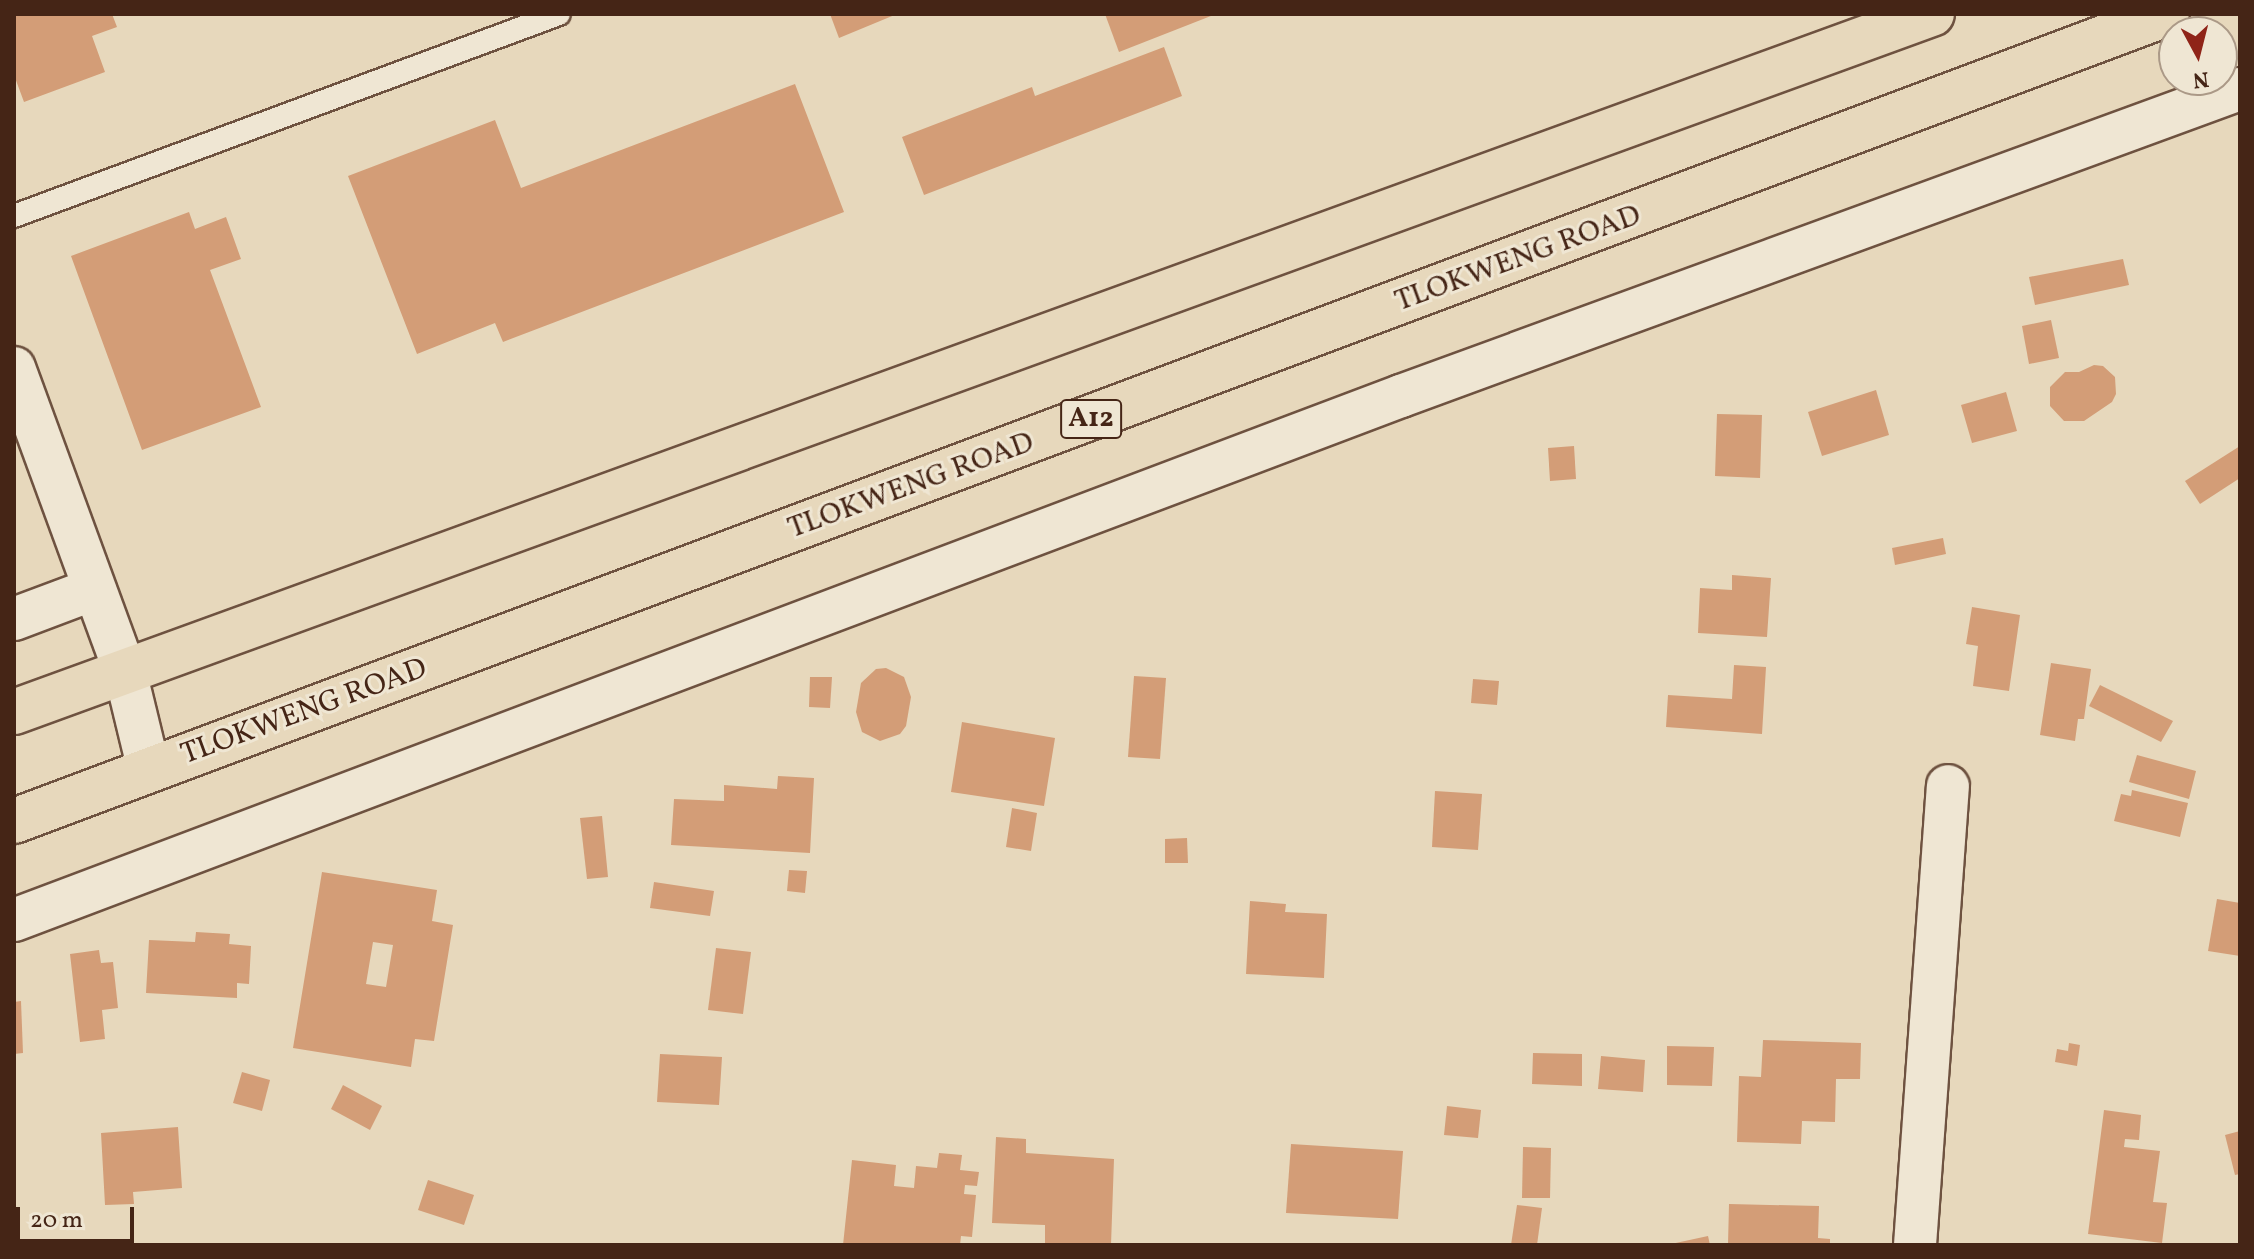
<!DOCTYPE html>
<style>
body{margin:0}
#map{position:relative;width:2254px;height:1259px;overflow:hidden;background:#e7d8bc;font-family:Vollkorn,serif}
div>[style]{position:absolute}
.building>*{inset:0;background:#d39d77}
.roads{filter:drop-shadow(2px 0 #6e5240) drop-shadow(-2px 0 #6e5240) drop-shadow(0 2px #6e5240) drop-shadow(0 -2px #6e5240)}
.service>*{height:22px;margin:-11px;padding:0 11px;transform-origin:11px;border-radius:11px;background:#efe6d3}
.minor>*{height:42px;margin:-21px;padding:0 21px;transform-origin:21px;border-radius:21px;background:#efe6d3}
.primary>*{height:44px;margin:-22px;padding:0 22px;transform-origin:22px;border-radius:22px;background:#e7d8bc}
span{translate:-50% -50%;white-space:nowrap;text-align:center;line-height:1.15;-webkit-text-stroke:6px #efe6d3;paint-order:stroke}
.shield-label span{padding:2px 6px;background:#efe6d3;border:2px solid;border-radius:6px;-webkit-text-stroke-width:0}
.shield-label{font-size:28px;color:#452516;font-weight:700}
.street-label{font-size:30px;color:#452516}
.frame{position:absolute;inset:0;border:16px solid #452516;pointer-events:none}
.north{position:absolute;left:2158px;top:16px;width:80px;height:80px;box-sizing:border-box;background:#efe6d3;border:2px solid #ab9987;border-radius:50%;rotate:173deg;font-size:22px;font-weight:700;line-height:32px;text-align:center;color:#452516}
.north::after{content:'';display:block;margin:auto;width:28px;height:36px;background:#8f2418;clip-path:polygon(50% 0,100% 100%,50% 72%,0 100%)}
.scale{position:absolute;left:16px;top:1207px;width:118px;height:36px;box-sizing:border-box;border:4px solid #452516;border-top:0;padding-left:10px;font-size:24px;line-height:28px;white-space:nowrap;color:#452516;-webkit-text-stroke:6px #efe6d3;paint-order:stroke}
</style>
<div id="map">
<div class="building">
<i style="clip-path:polygon(14px 14px,112px 14px,117px 27px,92px 36px,105px 72px,24px 102px,14px 75px)"></i>
<i style="clip-path:polygon(830px 14px,897px 14px,839px 38px)"></i>
<i style="clip-path:polygon(1105px 14px,1216px 14px,1119px 52px)"></i>
<i style="clip-path:polygon(1164px 47px,1182px 96px,924px 195px,902px 137px,1032px 87px,1035px 96px)"></i>
<i style="clip-path:polygon(795px 84px,844px 212px,503px 342px,495px 323px,417px 354px,348px 176px,495px 120px,521px 188px)"></i>
<i style="clip-path:polygon(189px 212px,195px 229px,226px 217px,241px 259px,210px 270px,261px 407px,142px 450px,71px 256px)"></i>
<i style="clip-path:polygon(2123px 259px,2129px 285px,2035px 305px,2029px 277px)"></i>
<i style="clip-path:polygon(2051px 320px,2059px 358px,2029px 364px,2022px 326px)"></i>
<i style="clip-path:polygon(2094px 365px,2103px 366px,2115px 377px,2116px 394px,2112px 402px,2084px 421px,2064px 421px,2050px 406px,2050px 387px,2065px 372px,2079px 372px)"></i>
<i style="clip-path:polygon(1876px 390px,1889px 435px,1822px 456px,1808px 412px)"></i>
<i style="clip-path:polygon(2006px 392px,2017px 431px,1972px 443px,1961px 405px)"></i>
<i style="clip-path:polygon(1717px 414px,1762px 415px,1760px 478px,1715px 476px)"></i>
<i style="clip-path:polygon(1574px 446px,1576px 479px,1550px 481px,1548px 448px)"></i>
<i style="clip-path:polygon(2240px 446px,2240px 478px,2200px 504px,2185px 481px)"></i>
<i style="clip-path:polygon(1943px 538px,1946px 554px,1895px 565px,1892px 548px)"></i>
<i style="clip-path:polygon(1732px 575px,1771px 578px,1767px 637px,1698px 633px,1700px 588px,1732px 590px)"></i>
<i style="clip-path:polygon(1972px 607px,2020px 615px,2009px 691px,1973px 686px,1978px 646px,1966px 644px)"></i>
<i style="clip-path:polygon(2051px 663px,2091px 669px,2084px 719px,2078px 719px,2075px 741px,2040px 735px)"></i>
<i style="clip-path:polygon(1734px 665px,1766px 667px,1762px 734px,1666px 727px,1668px 695px,1732px 699px)"></i>
<i style="clip-path:polygon(886px 668px,904px 677px,911px 697px,906px 726px,900px 734px,880px 741px,862px 732px,856px 712px,861px 683px,876px 669px)"></i>
<i style="clip-path:polygon(1134px 676px,1166px 678px,1160px 759px,1128px 757px)"></i>
<i style="clip-path:polygon(810px 677px,832px 677px,830px 708px,809px 707px)"></i>
<i style="clip-path:polygon(1473px 679px,1499px 681px,1497px 705px,1471px 703px)"></i>
<i style="clip-path:polygon(2100px 685px,2173px 721px,2161px 742px,2089px 706px)"></i>
<i style="clip-path:polygon(962px 722px,1055px 738px,1044px 806px,951px 792px)"></i>
<i style="clip-path:polygon(2137px 755px,2196px 771px,2189px 799px,2129px 782px)"></i>
<i style="clip-path:polygon(778px 776px,814px 778px,810px 853px,671px 845px,674px 799px,724px 801px,724px 785px,777px 789px)"></i>
<i style="clip-path:polygon(2132px 790px,2188px 803px,2180px 837px,2114px 821px,2121px 794px,2131px 796px)"></i>
<i style="clip-path:polygon(1435px 791px,1482px 794px,1478px 850px,1432px 847px)"></i>
<i style="clip-path:polygon(1012px 808px,1037px 813px,1031px 851px,1006px 847px)"></i>
<i style="clip-path:polygon(602px 816px,608px 877px,587px 879px,580px 818px)"></i>
<i style="clip-path:polygon(1187px 838px,1188px 863px,1165px 863px,1165px 839px)"></i>
<i style="clip-path:polygon(789px 870px,807px 871px,805px 893px,787px 891px)"></i>
<i style="clip-path:polygon(evenodd,322px 872px,437px 890px,432px 921px,453px 925px,434px 1041px,415px 1039px,411px 1067px,293px 1048px,322px 872px,373px 942px,393px 945px,386px 987px,366px 984px,373px 942px)"></i>
<i style="clip-path:polygon(654px 882px,714px 891px,710px 916px,650px 908px)"></i>
<i style="clip-path:polygon(2217px 899px,2240px 903px,2240px 956px,2208px 951px)"></i>
<i style="clip-path:polygon(1250px 901px,1286px 904px,1285px 912px,1327px 914px,1324px 978px,1246px 974px)"></i>
<i style="clip-path:polygon(196px 932px,230px 934px,229px 944px,251px 946px,249px 984px,237px 983px,237px 998px,146px 993px,149px 940px,195px 942px)"></i>
<i style="clip-path:polygon(716px 948px,751px 952px,743px 1014px,708px 1010px)"></i>
<i style="clip-path:polygon(99px 950px,101px 963px,113px 962px,118px 1008px,102px 1010px,105px 1039px,80px 1042px,70px 954px)"></i>
<i style="clip-path:polygon(21px 1001px,23px 1053px,14px 1054px,14px 1002px)"></i>
<i style="clip-path:polygon(1763px 1040px,1861px 1043px,1860px 1079px,1836px 1079px,1835px 1122px,1802px 1121px,1801px 1144px,1737px 1142px,1739px 1076px,1761px 1077px)"></i>
<i style="clip-path:polygon(2069px 1043px,2080px 1045px,2077px 1066px,2055px 1062px,2057px 1049px,2068px 1051px)"></i>
<i style="clip-path:polygon(1667px 1046px,1714px 1047px,1712px 1086px,1667px 1085px)"></i>
<i style="clip-path:polygon(1533px 1053px,1582px 1054px,1582px 1086px,1532px 1084px)"></i>
<i style="clip-path:polygon(660px 1054px,722px 1057px,719px 1105px,657px 1102px)"></i>
<i style="clip-path:polygon(1601px 1056px,1645px 1060px,1643px 1092px,1598px 1089px)"></i>
<i style="clip-path:polygon(242px 1072px,270px 1080px,262px 1111px,233px 1103px)"></i>
<i style="clip-path:polygon(343px 1085px,382px 1106px,370px 1130px,331px 1109px)"></i>
<i style="clip-path:polygon(1447px 1106px,1481px 1110px,1478px 1138px,1444px 1135px)"></i>
<i style="clip-path:polygon(2104px 1110px,2141px 1115px,2139px 1140px,2125px 1139px,2124px 1147px,2160px 1151px,2153px 1202px,2167px 1203px,2162px 1243px,2088px 1234px)"></i>
<i style="clip-path:polygon(178px 1127px,182px 1188px,133px 1192px,134px 1204px,105px 1205px,101px 1133px)"></i>
<i style="clip-path:polygon(2240px 1131px,2240px 1174px,2235px 1175px,2225px 1135px)"></i>
<i style="clip-path:polygon(996px 1137px,1026px 1139px,1026px 1153px,1114px 1159px,1111px 1245px,1045px 1245px,1045px 1225px,992px 1223px)"></i>
<i style="clip-path:polygon(1291px 1144px,1403px 1151px,1398px 1219px,1286px 1213px)"></i>
<i style="clip-path:polygon(1523px 1147px,1551px 1148px,1550px 1198px,1522px 1198px)"></i>
<i style="clip-path:polygon(939px 1153px,962px 1155px,960px 1170px,979px 1172px,977px 1186px,965px 1185px,964px 1194px,976px 1195px,972px 1237px,961px 1236px,960px 1245px,843px 1245px,852px 1160px,896px 1165px,894px 1186px,914px 1188px,916px 1166px,937px 1168px)"></i>
<i style="clip-path:polygon(428px 1180px,474px 1195px,464px 1225px,418px 1210px)"></i>
<i style="clip-path:polygon(1729px 1204px,1819px 1206px,1818px 1238px,1830px 1239px,1830px 1245px,1728px 1244px)"></i>
<i style="clip-path:polygon(1517px 1205px,1542px 1208px,1537px 1245px,1511px 1245px)"></i>
<i style="clip-path:polygon(1708px 1236px,1710px 1245px,1671px 1245px,1671px 1244px)"></i>
</div>
<div class="roads">
<div class="service">
<i style="left:14px;top:216px;width:581px;rotate:-20.34deg"></i>
</div>
<div class="minor">
<i style="left:14px;top:368px;width:323px;rotate:69.9deg"></i>
<i style="left:125px;top:671px;width:102px;rotate:76.4deg"></i>
<i style="left:14px;top:619px;width:85px;rotate:-20.6deg"></i>
<i style="left:14px;top:920px;width:1483px;rotate:-20.7deg"></i>
<i style="left:1401px;top:396px;width:893px;rotate:-20.1deg"></i>
<i style="left:1915px;top:1245px;width:460px;rotate:-85.9deg"></i>
</div>
<div class="primary">
<i style="left:14px;top:712px;width:2041px;rotate:-20deg"></i>
<i style="left:14px;top:821px;width:2299px;rotate:-20.55deg"></i>
</div>
</div>
<div class="shield-label">
<span style="left:1091px;top:419px">A12</span>
</div>
<div class="street-label">
<span style="left:1518px;top:259px;rotate:-20deg">TLOKWENG ROAD</span>
<span style="left:911px;top:486px;rotate:-20deg">TLOKWENG ROAD</span>
<span style="left:304px;top:712px;rotate:-20deg">TLOKWENG ROAD</span>
</div>
<div class="frame"></div>
<div class="north">N</div>
<div class="scale">20 m</div>
</div>
